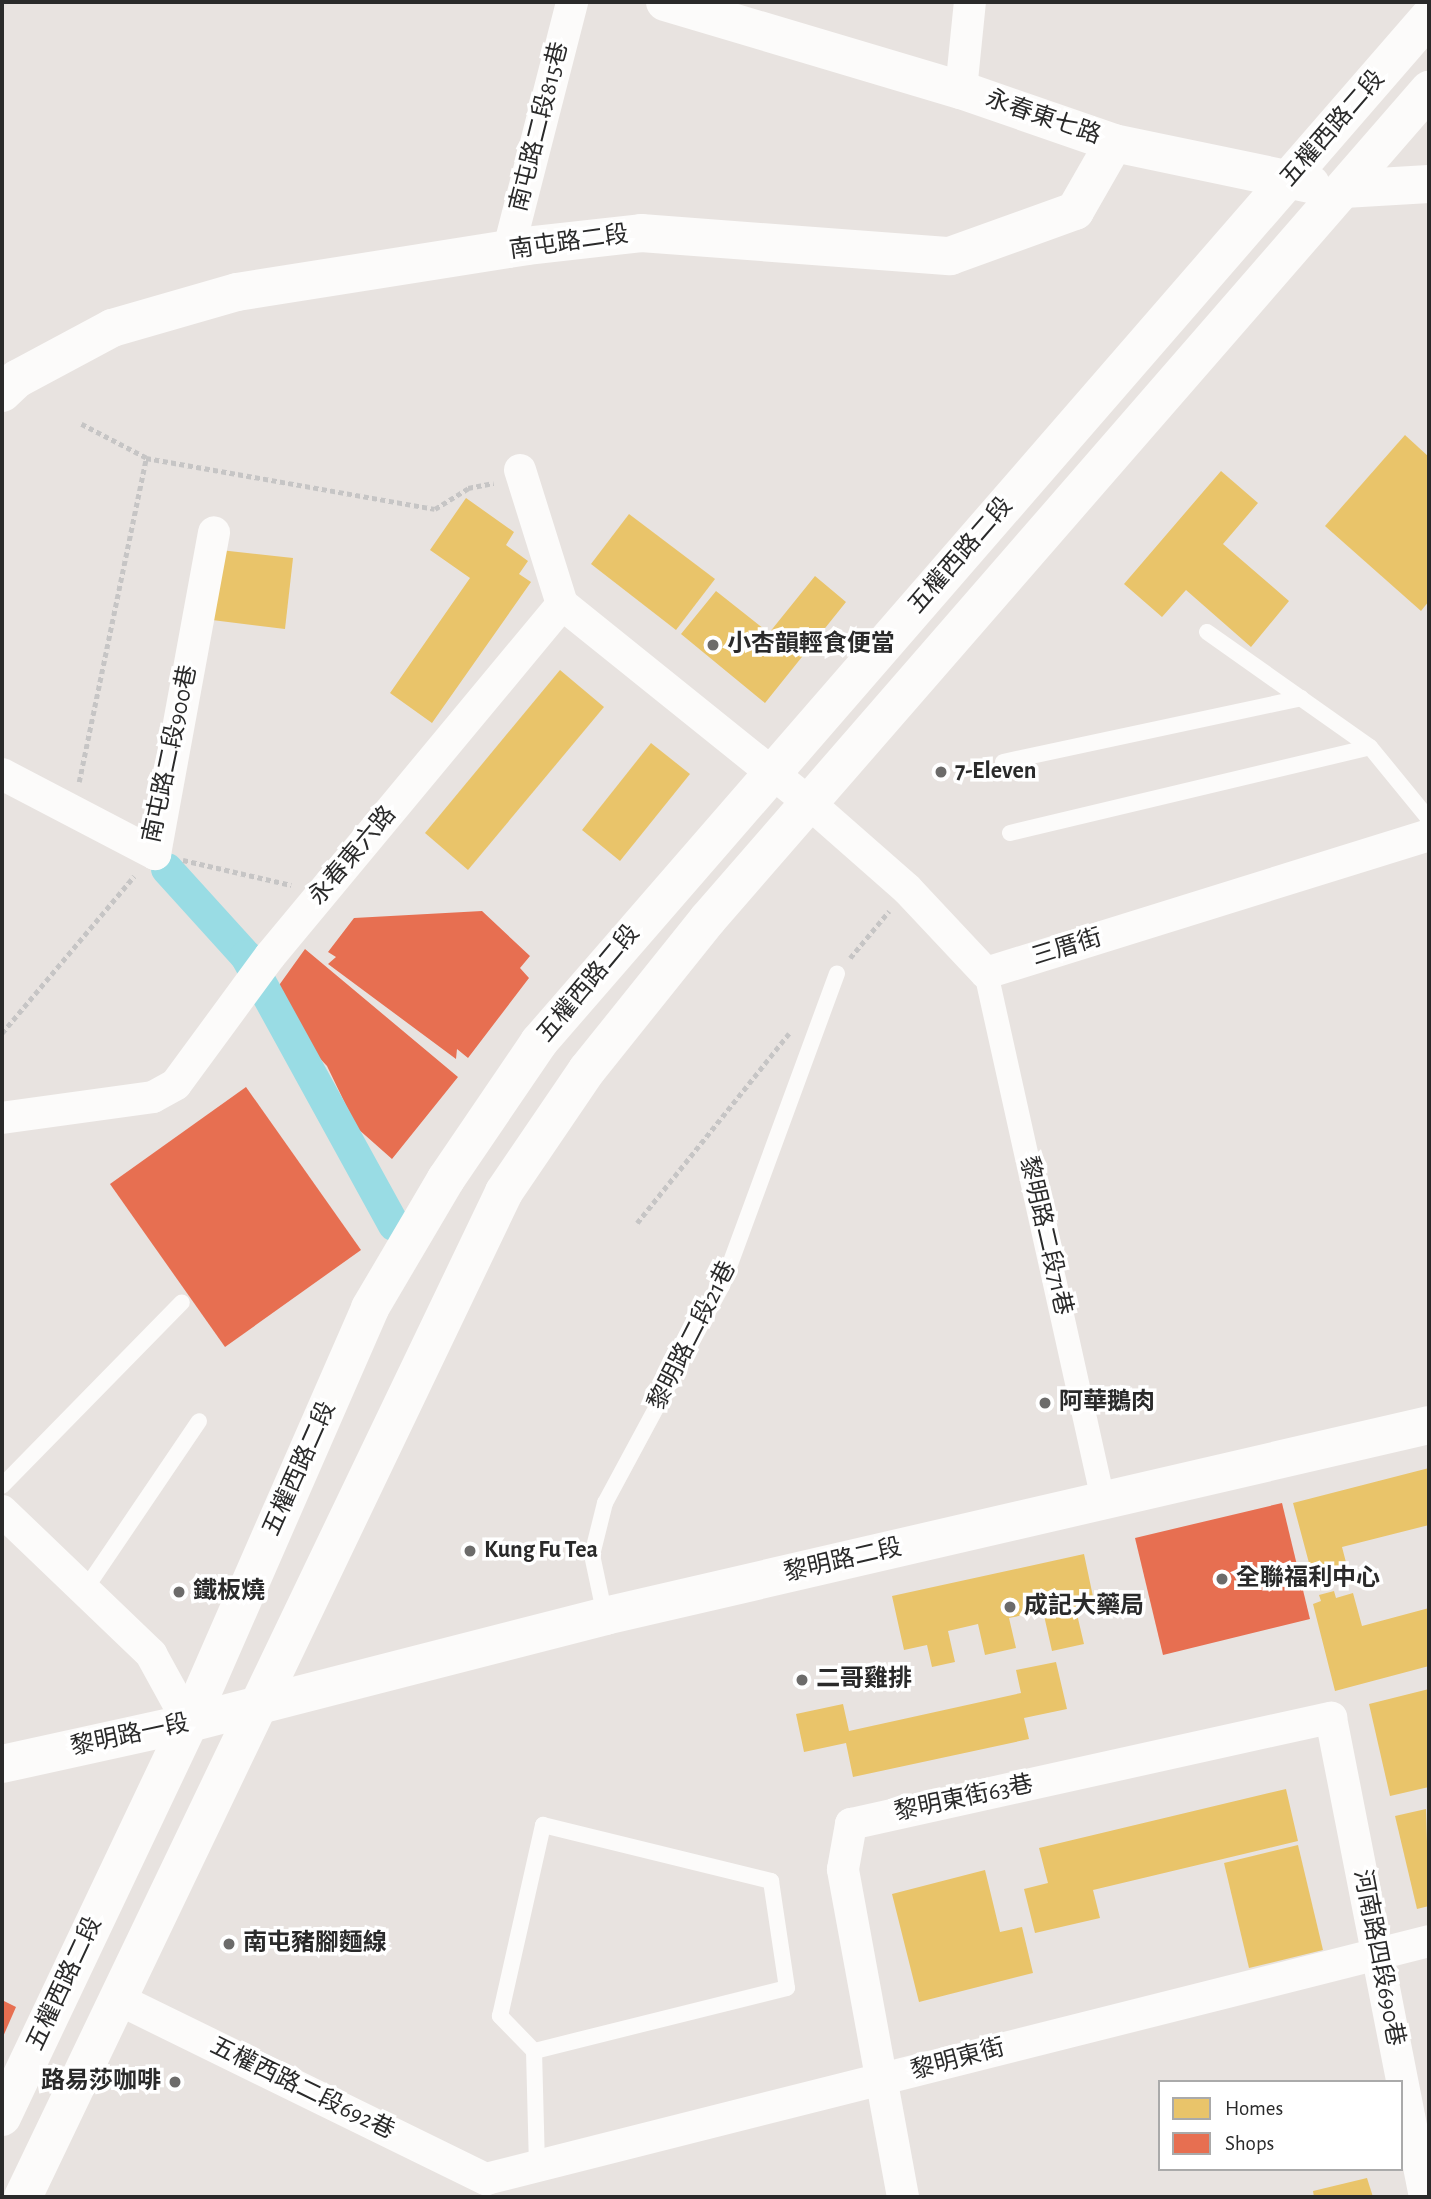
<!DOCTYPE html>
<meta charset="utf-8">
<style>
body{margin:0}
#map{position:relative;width:1431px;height:2199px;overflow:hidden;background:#e8e3e0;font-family:"Alegreya Sans","Noto Sans TC",sans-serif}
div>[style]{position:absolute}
.homes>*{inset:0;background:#e9c46a}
.shops>*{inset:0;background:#e76f51}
.canal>*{height:32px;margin:-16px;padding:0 16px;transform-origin:16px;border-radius:16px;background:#99dce4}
.path>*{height:4.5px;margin-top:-2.25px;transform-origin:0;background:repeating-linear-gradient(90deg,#c6c5c5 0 5px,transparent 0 8.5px)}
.service>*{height:16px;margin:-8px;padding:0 8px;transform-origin:8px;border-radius:8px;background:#fcfbfa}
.pedestrian>*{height:24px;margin:-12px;padding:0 12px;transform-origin:12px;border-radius:12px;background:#fcfbfa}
.minor>*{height:32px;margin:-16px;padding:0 16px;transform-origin:16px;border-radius:16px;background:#fcfbfa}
.tertiary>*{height:38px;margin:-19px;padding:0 19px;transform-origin:19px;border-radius:19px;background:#fcfbfa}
.secondary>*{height:38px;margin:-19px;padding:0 19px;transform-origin:19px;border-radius:19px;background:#fcfbfa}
.dots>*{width:19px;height:19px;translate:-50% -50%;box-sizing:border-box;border:4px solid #fff;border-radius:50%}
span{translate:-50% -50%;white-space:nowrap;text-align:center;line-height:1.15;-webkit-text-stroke:7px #fff;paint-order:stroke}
.street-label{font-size:24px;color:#2a2a2a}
.poi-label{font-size:24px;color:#2a2a2a;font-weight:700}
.left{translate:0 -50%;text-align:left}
.right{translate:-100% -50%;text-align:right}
.frame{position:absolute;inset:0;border:4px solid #2a2a2a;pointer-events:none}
.legend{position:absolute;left:1158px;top:2080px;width:245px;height:91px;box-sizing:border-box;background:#fff;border:2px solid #aaa;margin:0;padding:9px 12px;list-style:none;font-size:21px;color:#2a2a2a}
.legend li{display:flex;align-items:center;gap:14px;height:35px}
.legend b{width:35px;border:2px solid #aaa}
</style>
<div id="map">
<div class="homes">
<i style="clip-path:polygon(1405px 435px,1429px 457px,1429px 601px,1421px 611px,1325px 526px)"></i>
<i style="clip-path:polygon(1221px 471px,1258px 503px,1223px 544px,1289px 601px,1251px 647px,1186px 590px,1162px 617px,1124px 584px)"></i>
<i style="clip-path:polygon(466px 498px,514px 532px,506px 545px,528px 561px,519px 574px,531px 582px,432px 723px,390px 693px,470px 578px,430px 550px)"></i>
<i style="clip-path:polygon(629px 514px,715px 579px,676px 630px,591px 564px)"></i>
<i style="clip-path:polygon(220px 550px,293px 558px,285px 629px,212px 620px)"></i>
<i style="clip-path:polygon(815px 576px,846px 602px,765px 703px,681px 634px,716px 591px,769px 633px)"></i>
<i style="clip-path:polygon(560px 670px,604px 707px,468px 870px,425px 833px)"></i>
<i style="clip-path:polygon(651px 743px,690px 774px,620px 861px,582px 830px)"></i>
<i style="clip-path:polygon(1429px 1468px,1429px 1525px,1342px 1547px,1348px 1570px,1313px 1578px,1293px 1503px)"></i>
<i style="clip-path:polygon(1084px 1554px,1095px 1606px,1076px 1610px,1084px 1644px,1052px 1651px,1043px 1611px,1009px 1618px,1016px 1648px,985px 1655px,978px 1624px,948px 1631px,955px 1662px,932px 1667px,927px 1645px,904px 1650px,892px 1596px)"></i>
<i style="clip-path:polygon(1334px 1591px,1336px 1598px,1353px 1593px,1362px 1626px,1429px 1608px,1429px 1666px,1335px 1691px,1313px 1604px,1321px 1601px,1319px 1595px)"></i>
<i style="clip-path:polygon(1056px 1662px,1067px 1709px,1024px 1718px,1029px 1739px,853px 1777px,846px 1743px,804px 1752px,796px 1714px,843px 1704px,849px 1731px,1021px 1693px,1016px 1670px)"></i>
<i style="clip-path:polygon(1429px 1689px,1429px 1787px,1390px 1796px,1369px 1704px)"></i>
<i style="clip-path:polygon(1286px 1789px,1298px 1841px,1093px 1890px,1100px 1918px,1035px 1933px,1024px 1889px,1048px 1883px,1039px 1848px)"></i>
<i style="clip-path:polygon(1426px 1809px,1429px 1906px,1417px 1909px,1395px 1816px)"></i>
<i style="clip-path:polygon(1298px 1845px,1323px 1950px,1249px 1968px,1224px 1863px)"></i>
<i style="clip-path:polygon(985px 1870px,1000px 1932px,1022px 1927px,1033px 1973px,919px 2002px,892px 1894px)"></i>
<i style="clip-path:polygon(1367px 2178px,1373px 2197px,1314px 2197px,1313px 2191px)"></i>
</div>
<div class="shops">
<i style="clip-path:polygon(482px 911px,530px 956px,520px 968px,529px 978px,468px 1058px,457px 1049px,456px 1059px,328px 964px,336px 957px,328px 952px,354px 918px)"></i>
<i style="clip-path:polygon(305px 949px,458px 1077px,392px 1159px,357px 1128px,327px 1066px,267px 1002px)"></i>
<i style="clip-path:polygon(246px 1087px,361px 1250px,225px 1347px,110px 1184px)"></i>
<i style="clip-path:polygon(1282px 1503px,1310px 1619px,1163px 1655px,1135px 1538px)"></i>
<i style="clip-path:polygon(2px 2000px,16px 2007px,2px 2039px)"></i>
</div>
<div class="canal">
<i style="left:167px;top:869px;width:118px;rotate:47.8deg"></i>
<i style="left:246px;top:956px;width:307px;rotate:61.2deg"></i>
</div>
<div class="path">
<i style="left:146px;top:458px;width:293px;rotate:10deg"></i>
<i style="left:435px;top:509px;width:39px;rotate:-32deg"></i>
<i style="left:468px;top:488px;width:26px;rotate:-11deg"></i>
<i style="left:79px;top:782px;width:331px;rotate:-78.3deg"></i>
<i style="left:146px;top:458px;width:73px;rotate:-152.4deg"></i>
<i style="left:183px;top:860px;width:111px;rotate:13deg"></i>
<i style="left:850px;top:958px;width:61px;rotate:-50.3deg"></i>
<i style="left:2px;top:1033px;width:205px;rotate:-49.9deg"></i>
<i style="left:637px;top:1223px;width:243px;rotate:-51.3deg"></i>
</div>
<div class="service">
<i style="left:1207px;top:632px;width:199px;rotate:35.2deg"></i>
<i style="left:1370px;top:747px;width:93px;rotate:50.7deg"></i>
<i style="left:1003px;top:762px;width:305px;rotate:-12.1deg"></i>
<i style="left:1010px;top:833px;width:370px;rotate:-13.4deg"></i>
<i style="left:2px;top:1486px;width:257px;rotate:-45.6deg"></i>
<i style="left:84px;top:1591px;width:205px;rotate:-55.9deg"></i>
<i style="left:605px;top:1616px;width:62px;rotate:-102deg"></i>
<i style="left:592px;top:1555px;width:54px;rotate:-76deg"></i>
<i style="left:605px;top:1503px;width:247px;rotate:-61.7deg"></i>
<i style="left:722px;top:1286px;width:333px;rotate:-69.8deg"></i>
<i style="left:534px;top:2051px;width:49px;rotate:-134.2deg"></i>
<i style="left:500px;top:2016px;width:196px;rotate:-77.3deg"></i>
<i style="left:543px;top:1825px;width:235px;rotate:13.8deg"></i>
<i style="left:771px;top:1881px;width:108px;rotate:81.5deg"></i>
<i style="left:787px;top:1988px;width:261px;rotate:166deg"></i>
<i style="left:534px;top:2051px;width:115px;rotate:88.5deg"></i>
</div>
<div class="pedestrian">
<i style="left:986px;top:973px;width:540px;rotate:77.48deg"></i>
</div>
<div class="minor">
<i style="left:961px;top:90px;width:88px;rotate:-84.2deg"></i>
<i style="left:508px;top:252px;width:258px;rotate:-75.6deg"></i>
<i style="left:520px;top:470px;width:140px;rotate:72.6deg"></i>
<i style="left:562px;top:604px;width:316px;rotate:38.8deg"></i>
<i style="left:808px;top:802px;width:132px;rotate:41.3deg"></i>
<i style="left:907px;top:889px;width:115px;rotate:46.8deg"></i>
<i style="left:986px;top:973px;width:464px;rotate:-17.3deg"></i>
<i style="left:2px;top:774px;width:173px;rotate:27.6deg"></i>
<i style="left:155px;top:854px;width:327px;rotate:-79.6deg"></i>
<i style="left:2px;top:1118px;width:152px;rotate:-7.9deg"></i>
<i style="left:153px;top:1097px;width:26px;rotate:-29deg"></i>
<i style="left:176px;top:1084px;width:159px;rotate:-53.7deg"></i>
<i style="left:270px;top:956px;width:457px;rotate:-50.3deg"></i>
<i style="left:2px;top:1511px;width:207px;rotate:43.8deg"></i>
<i style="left:151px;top:1654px;width:79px;rotate:61.2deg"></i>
<i style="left:118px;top:1999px;width:410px;rotate:26.1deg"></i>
<i style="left:486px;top:2179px;width:973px;rotate:-14.16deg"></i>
<i style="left:903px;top:2197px;width:333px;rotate:-100.4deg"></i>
<i style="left:843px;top:1869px;width:46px;rotate:-79.9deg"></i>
<i style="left:851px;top:1824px;width:492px;rotate:-12.5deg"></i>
<i style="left:1331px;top:1718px;width:488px;rotate:78.9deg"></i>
</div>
<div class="tertiary">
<i style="left:665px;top:2px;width:309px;rotate:16.6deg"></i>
<i style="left:961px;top:90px;width:162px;rotate:19.1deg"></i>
<i style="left:1344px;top:189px;width:85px;rotate:-3.4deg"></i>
</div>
<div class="secondary">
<i style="left:2px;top:393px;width:21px;rotate:-43deg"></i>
<i style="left:17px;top:379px;width:108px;rotate:-28.2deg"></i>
<i style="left:112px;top:328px;width:130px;rotate:-16.1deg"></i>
<i style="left:237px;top:292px;width:293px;rotate:-9deg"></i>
<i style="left:526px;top:246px;width:116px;rotate:-6.4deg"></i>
<i style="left:641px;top:233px;width:310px;rotate:4.3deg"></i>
<i style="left:950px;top:256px;width:133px;rotate:-19.8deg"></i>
<i style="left:1075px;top:211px;width:78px;rotate:-60.2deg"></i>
<i style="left:1114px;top:143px;width:201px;rotate:11.8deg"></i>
<i style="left:2px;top:1764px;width:191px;rotate:-12.4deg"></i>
<i style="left:189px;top:1723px;width:430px;rotate:-14.4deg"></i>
<i style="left:605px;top:1616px;width:846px;rotate:-13.05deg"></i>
<i style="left:2px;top:2117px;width:436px;rotate:-64.6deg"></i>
<i style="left:189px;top:1723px;width:453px;rotate:-66.4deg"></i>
<i style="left:370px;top:1308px;width:150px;rotate:-59.5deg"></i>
<i style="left:446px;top:1179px;width:166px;rotate:-55.8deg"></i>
<i style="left:539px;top:1042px;width:1357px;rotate:-49.03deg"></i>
<i style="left:23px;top:2197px;width:1114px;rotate:-64.42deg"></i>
<i style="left:504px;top:1192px;width:148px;rotate:-55.8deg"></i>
<i style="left:587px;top:1070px;width:193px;rotate:-51.3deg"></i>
<i style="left:708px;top:919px;width:1099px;rotate:-48.99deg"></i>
</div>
<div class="dots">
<i style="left:713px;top:645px;background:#6c6b6a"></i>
<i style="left:941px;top:772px;background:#6c6b6a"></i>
<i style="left:1045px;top:1403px;background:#6c6b6a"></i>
<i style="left:470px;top:1551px;background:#6c6b6a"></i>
<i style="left:1222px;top:1579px;background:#6c6b6a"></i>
<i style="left:179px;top:1592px;background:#6c6b6a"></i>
<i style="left:1010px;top:1607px;background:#6c6b6a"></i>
<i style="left:802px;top:1680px;background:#6c6b6a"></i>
<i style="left:229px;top:1944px;background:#6c6b6a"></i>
<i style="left:175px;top:2082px;background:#6c6b6a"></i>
</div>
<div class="street-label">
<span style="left:1043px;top:118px;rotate:19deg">永春東七路</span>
<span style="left:540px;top:127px;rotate:-76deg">南屯路二段815巷</span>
<span style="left:1333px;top:129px;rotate:-49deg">五權西路二段</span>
<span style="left:569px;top:243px;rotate:-8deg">南屯路二段</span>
<span style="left:961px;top:556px;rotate:-49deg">五權西路二段</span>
<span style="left:171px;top:754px;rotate:-78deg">南屯路二段900巷</span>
<span style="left:353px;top:856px;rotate:-50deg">永春東六路</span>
<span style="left:1067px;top:948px;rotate:-17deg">三厝街</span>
<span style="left:589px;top:984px;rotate:-50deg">五權西路二段</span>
<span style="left:1045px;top:1236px;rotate:77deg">黎明路二段71巷</span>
<span style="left:693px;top:1336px;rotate:-63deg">黎明路二段21巷</span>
<span style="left:300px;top:1469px;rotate:-66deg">五權西路二段</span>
<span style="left:843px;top:1561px;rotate:-13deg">黎明路二段</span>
<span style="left:130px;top:1736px;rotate:-12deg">黎明路一段</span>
<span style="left:964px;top:1799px;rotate:-12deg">黎明東街63巷</span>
<span style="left:1378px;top:1958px;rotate:79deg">河南路四段690巷</span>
<span style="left:65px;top:1984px;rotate:-65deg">五權西路二段</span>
<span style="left:958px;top:2060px;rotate:-15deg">黎明東街</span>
<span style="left:302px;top:2089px;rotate:26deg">五權西路二段692巷</span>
</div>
<div class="poi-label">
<span class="left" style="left:727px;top:645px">小杏韻輕食便當</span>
<span class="left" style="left:955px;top:772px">7-Eleven</span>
<span class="left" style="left:1059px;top:1403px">阿華鵝肉</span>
<span class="left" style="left:484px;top:1551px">Kung Fu Tea</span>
<span class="left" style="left:1236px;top:1579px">全聯福利中心</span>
<span class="left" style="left:193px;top:1592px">鐵板燒</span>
<span class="left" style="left:1024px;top:1607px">成記大藥局</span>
<span class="left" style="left:816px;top:1680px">二哥雞排</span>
<span class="left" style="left:243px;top:1944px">南屯豬腳麵線</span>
<span class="right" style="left:161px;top:2082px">路易莎咖啡</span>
</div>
<div class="frame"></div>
<ul class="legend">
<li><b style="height:19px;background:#e9c46a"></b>Homes</li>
<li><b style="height:19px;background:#e76f51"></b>Shops</li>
</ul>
</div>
